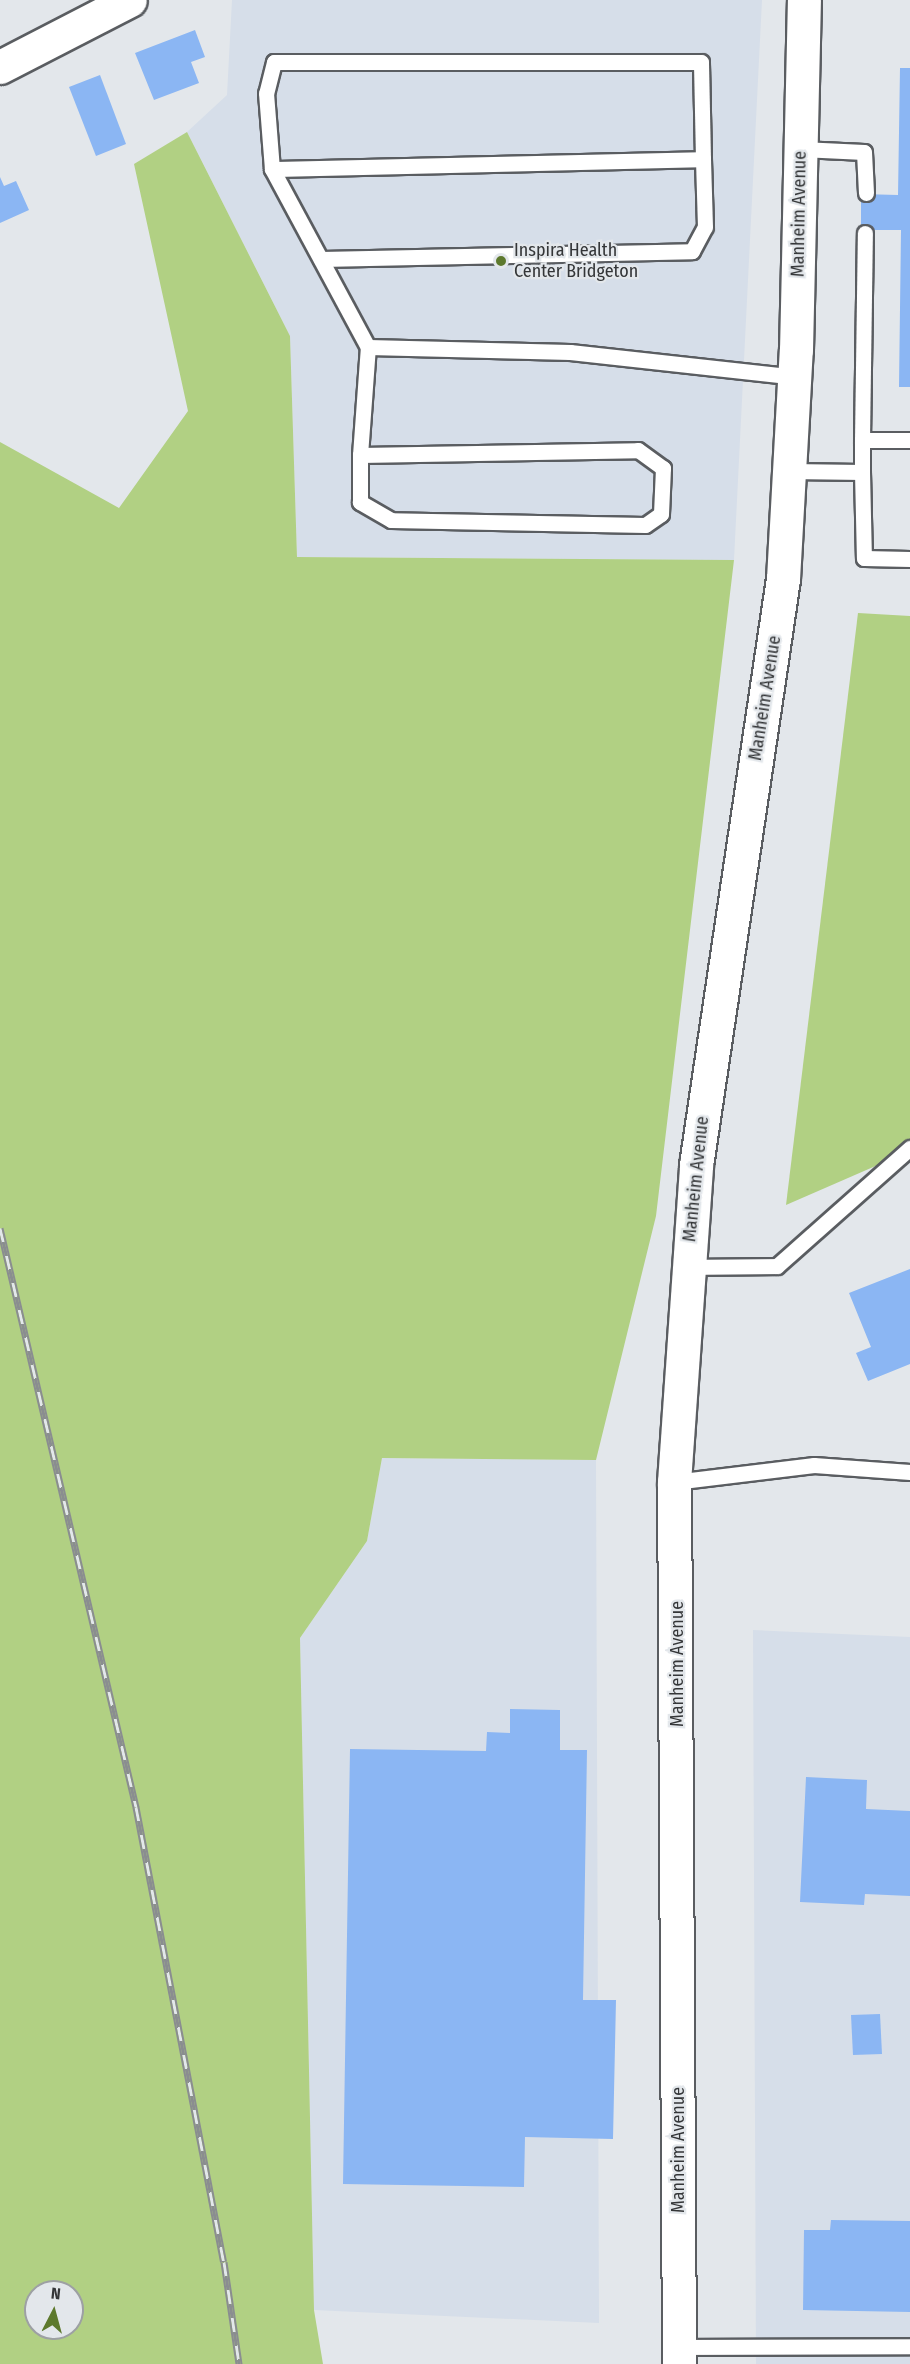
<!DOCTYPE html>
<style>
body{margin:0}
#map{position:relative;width:910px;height:2364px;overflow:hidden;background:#e3e7eb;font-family:"Fira Sans Condensed",sans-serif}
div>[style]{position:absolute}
.built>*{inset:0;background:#d6dee9}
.green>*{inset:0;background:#b1d083}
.building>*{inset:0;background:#8bb6f3}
.roads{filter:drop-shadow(2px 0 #5a5d61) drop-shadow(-2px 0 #5a5d61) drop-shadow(0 2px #5a5d61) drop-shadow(0 -2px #5a5d61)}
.lane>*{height:15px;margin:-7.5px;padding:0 7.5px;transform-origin:7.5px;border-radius:7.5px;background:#fff}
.secondary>*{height:33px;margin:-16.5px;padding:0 16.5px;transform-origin:16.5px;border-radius:16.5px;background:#fff}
.rail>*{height:7px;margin-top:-3.5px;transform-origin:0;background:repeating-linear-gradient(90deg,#e3e7eb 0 14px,#8a8d90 0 28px);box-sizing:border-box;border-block:2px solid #8a8d90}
.dots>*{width:16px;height:16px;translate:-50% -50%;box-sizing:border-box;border:3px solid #e3e7eb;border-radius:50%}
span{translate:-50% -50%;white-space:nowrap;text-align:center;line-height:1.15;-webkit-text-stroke:4.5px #e3e7eb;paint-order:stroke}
.street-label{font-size:18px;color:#343638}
.poi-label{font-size:18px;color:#343638}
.left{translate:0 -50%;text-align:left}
.north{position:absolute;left:24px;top:2280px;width:60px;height:60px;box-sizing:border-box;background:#e3e7eb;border:2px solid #9da0a3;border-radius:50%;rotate:6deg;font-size:16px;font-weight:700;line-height:24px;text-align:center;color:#343638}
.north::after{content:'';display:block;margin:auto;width:21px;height:27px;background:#5d792d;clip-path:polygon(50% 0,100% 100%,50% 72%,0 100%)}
</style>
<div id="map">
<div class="built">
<i style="clip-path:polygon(232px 0,762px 0,734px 560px,297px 557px,290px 336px,187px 132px,227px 95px)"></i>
<i style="clip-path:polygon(382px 1458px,596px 1460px,599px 2323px,314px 2310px,300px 1638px,367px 1541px)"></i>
<i style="clip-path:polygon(753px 1630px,910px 1637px,910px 2364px,756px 2364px)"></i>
</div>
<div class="green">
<i style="clip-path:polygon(evenodd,187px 132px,290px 336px,297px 557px,734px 560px,656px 1216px,596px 1460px,382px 1458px,367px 1541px,300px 1638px,314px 2310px,323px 2364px,0 2364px,0 442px,119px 508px,188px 411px,134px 164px,187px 132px,36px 2292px,72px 2292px,72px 2328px,36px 2328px,36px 2292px)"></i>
<i style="clip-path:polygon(858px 613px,910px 616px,910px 1151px,786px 1205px)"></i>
</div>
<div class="building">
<i style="clip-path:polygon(195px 30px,205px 57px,191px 62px,199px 83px,154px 100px,135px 53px)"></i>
<i style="clip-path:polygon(900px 68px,910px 68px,910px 387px,899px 387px,901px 230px,861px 230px,861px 194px,898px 195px)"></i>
<i style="clip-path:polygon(100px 75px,126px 144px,96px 156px,69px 87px)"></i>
<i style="clip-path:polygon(0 177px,4px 186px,16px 181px,29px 210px,0 223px)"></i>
<i style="clip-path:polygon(910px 1269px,910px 1364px,868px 1381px,856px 1353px,871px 1347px,849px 1293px)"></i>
<i style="clip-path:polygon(510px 1709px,560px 1710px,560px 1750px,587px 1750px,583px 2000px,616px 2000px,613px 2139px,525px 2137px,524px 2187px,343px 2184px,350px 1749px,486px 1751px,487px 1732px,510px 1733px)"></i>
<i style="clip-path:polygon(806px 1777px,867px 1780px,866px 1809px,910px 1811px,910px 1896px,865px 1894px,864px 1905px,800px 1902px)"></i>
<i style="clip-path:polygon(880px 2014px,882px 2054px,853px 2055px,851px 2015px)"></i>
<i style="clip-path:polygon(831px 2220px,910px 2221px,910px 2312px,803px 2310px,804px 2230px,830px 2230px)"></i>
</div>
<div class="roads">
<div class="lane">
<i style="left:801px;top:149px;width:63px;rotate:2.7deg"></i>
<i style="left:864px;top:152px;width:41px;rotate:87.2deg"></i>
<i style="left:272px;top:169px;width:431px;rotate:-1.3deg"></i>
<i style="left:703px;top:159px;width:97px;rotate:-91.2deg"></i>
<i style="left:701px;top:62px;width:427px;rotate:180deg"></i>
<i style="left:274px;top:62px;width:32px;rotate:104deg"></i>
<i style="left:266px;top:93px;width:76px;rotate:85.5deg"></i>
<i style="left:272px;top:169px;width:202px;rotate:61.7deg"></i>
<i style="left:368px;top:347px;width:202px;rotate:1.4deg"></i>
<i style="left:570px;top:352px;width:226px;rotate:6.3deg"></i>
<i style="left:321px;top:259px;width:371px;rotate:-1.2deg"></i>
<i style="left:692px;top:251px;width:27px;rotate:-62deg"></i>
<i style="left:705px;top:227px;width:68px;rotate:-91.7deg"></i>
<i style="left:862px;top:440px;width:207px;rotate:-89.2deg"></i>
<i style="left:360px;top:455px;width:278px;rotate:-1deg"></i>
<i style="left:638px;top:450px;width:31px;rotate:36deg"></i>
<i style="left:663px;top:468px;width:46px;rotate:92.5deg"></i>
<i style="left:661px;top:514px;width:19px;rotate:145deg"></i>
<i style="left:645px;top:525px;width:254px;rotate:-178.9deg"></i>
<i style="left:391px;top:520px;width:36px;rotate:-150deg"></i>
<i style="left:360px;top:502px;width:47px;rotate:-90deg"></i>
<i style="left:360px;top:455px;width:108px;rotate:-85.8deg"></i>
<i style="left:789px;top:471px;width:73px;rotate:0.8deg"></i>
<i style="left:862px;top:472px;width:86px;rotate:88.7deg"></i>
<i style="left:864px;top:558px;width:46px;rotate:1.2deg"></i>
<i style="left:862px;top:472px;width:32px;rotate:-90deg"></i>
<i style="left:862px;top:440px;width:48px"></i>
<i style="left:688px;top:1267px;width:89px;rotate:-0.6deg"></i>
<i style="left:777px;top:1266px;width:178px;rotate:-41.6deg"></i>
<i style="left:674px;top:1482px;width:141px;rotate:-6.9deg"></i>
<i style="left:814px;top:1465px;width:96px;rotate:4.2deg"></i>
<i style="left:679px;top:2347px;width:231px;rotate:-0.2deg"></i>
</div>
<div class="secondary">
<i style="left:0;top:67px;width:146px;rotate:-27.3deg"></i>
<i style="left:679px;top:2364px;width:882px;rotate:-90.32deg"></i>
<i style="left:674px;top:1482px;width:318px;rotate:-86deg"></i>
<i style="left:696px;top:1165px;width:592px;rotate:-81.56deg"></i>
<i style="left:783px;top:579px;width:229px;rotate:-86.8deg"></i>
<i style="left:796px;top:350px;width:350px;rotate:-88.7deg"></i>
</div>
</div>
<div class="rail">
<i style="left:0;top:1228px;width:595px;rotate:76.78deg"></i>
<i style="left:136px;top:1807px;width:463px;rotate:79.1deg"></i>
<i style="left:224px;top:2262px;width:103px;rotate:81.6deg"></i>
</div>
<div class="dots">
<i style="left:501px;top:261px;background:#5d792d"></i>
</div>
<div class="street-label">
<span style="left:799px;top:214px;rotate:-89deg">Manheim Avenue</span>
<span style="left:765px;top:698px;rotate:-81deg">Manheim Avenue</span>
<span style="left:696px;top:1179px;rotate:-84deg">Manheim Avenue</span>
<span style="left:677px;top:1664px;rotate:-90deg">Manheim Avenue</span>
<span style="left:678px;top:2150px;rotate:-90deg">Manheim Avenue</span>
</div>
<div class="poi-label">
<span class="left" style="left:514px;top:261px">Inspira Health<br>Center Bridgeton</span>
</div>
<div class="north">N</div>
</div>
